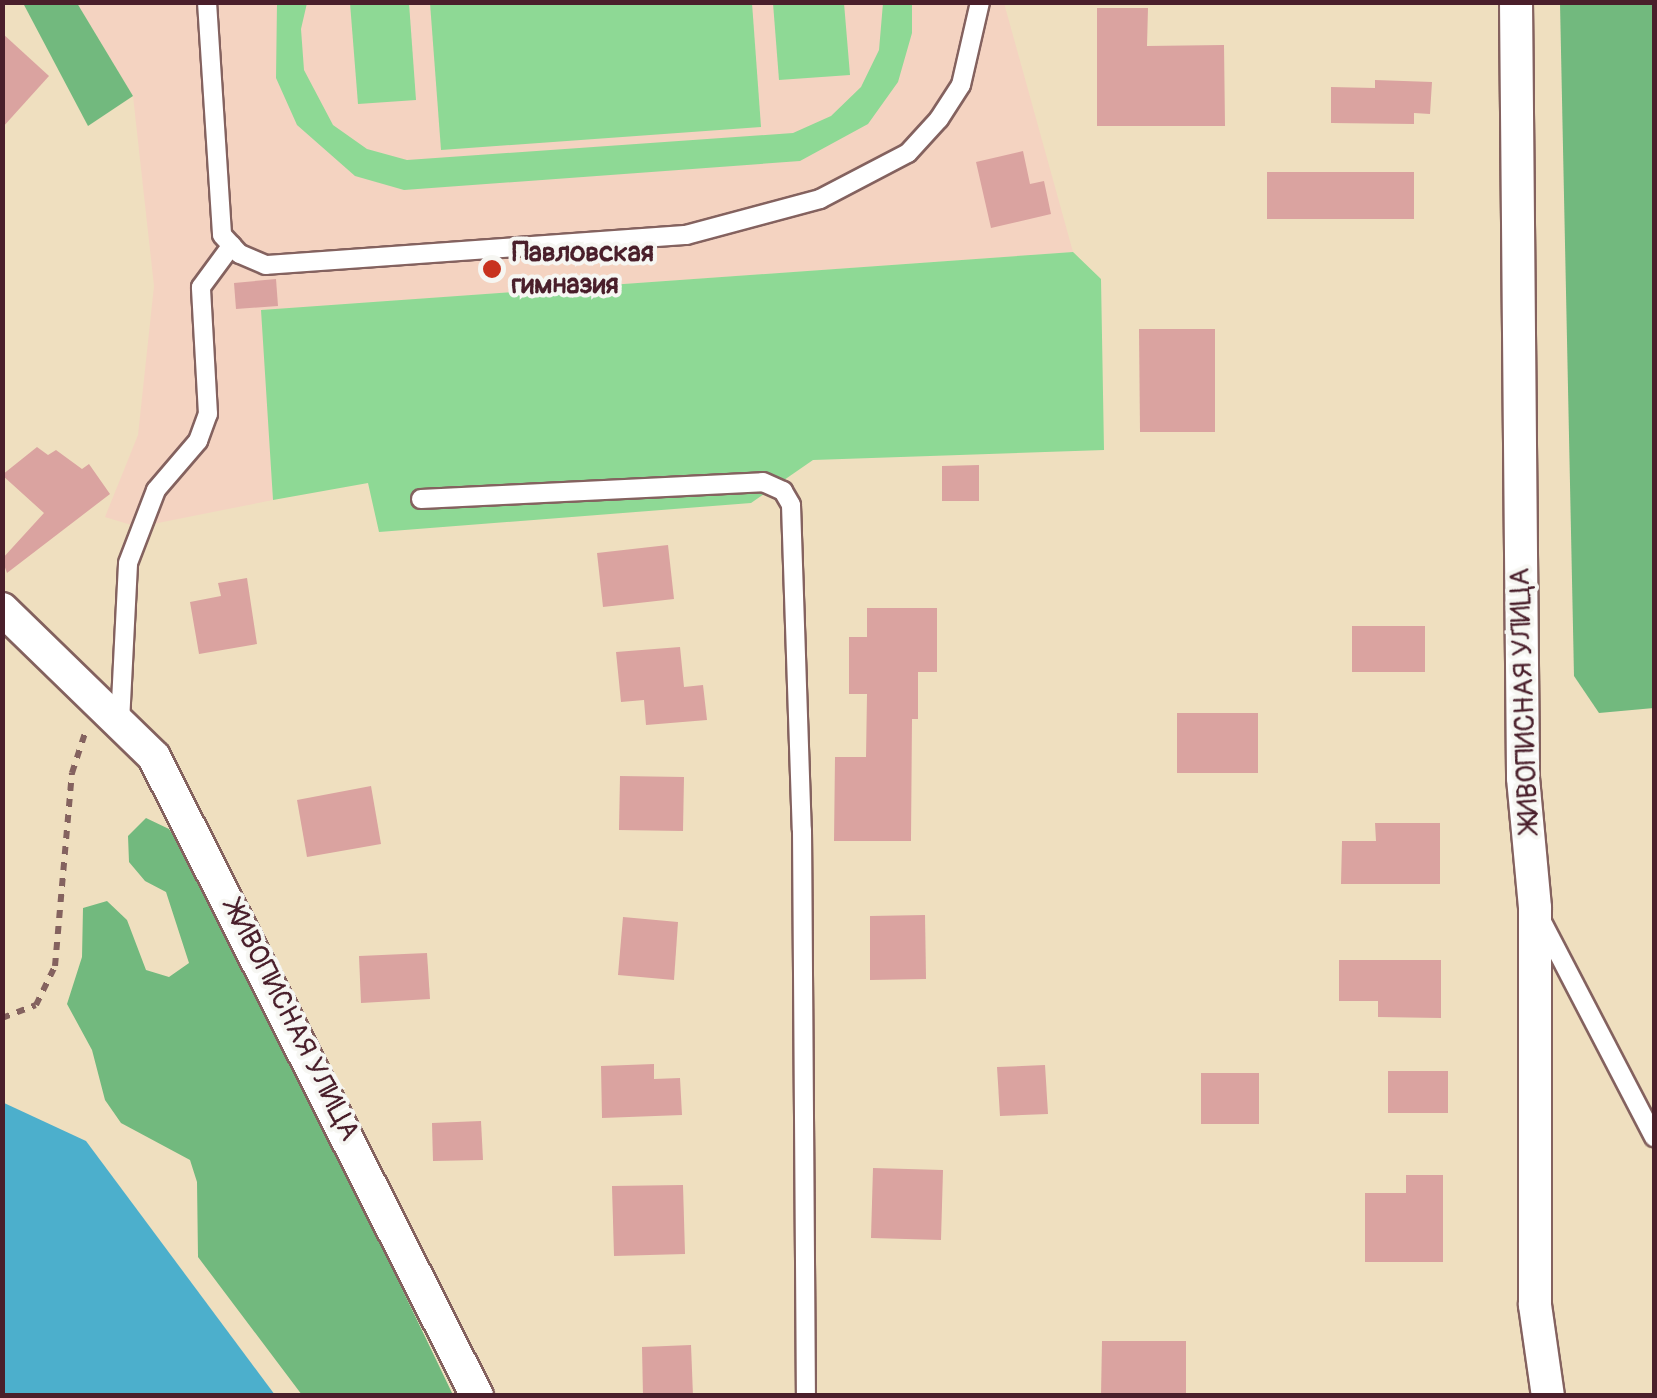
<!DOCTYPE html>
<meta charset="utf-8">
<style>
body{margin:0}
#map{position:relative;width:1657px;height:1398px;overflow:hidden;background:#efdfbf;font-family:Pangolin,sans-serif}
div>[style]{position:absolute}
.built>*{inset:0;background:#f4d3c1}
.green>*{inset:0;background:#8ed995}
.forest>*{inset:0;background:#72b97e}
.water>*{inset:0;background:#4cafcc}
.building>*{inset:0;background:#daa3a0}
.path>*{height:6px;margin-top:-3px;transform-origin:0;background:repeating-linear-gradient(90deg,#84625f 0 8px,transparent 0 16px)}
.roads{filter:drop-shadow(2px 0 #84625f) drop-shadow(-2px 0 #84625f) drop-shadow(0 2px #84625f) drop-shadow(0 -2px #84625f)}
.lane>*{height:18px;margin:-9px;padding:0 9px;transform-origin:9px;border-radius:9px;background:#fff}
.street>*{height:32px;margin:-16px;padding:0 16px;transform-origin:16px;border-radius:16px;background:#fff}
.dots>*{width:28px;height:28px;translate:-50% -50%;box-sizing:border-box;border:5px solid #f6f6f2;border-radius:50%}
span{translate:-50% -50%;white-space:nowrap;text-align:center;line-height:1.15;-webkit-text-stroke:8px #f6f6f2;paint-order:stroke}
.poi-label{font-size:28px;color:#4a1f2b;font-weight:700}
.left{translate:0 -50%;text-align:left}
.street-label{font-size:28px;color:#4a1f2b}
.frame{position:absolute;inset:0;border:5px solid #4a1f2b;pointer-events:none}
</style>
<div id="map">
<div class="built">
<i style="clip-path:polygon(77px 3px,1004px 3px,1073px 252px,262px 310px,273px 500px,138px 527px,105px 517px,138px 435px,154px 286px,133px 96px)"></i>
</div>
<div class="green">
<i style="clip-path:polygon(277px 3px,307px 3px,301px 29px,304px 70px,333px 125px,367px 149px,407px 160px,793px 133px,831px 116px,861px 87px,879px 50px,883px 3px,912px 3px,912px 33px,898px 82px,868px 124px,800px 161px,404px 190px,355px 176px,297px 125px,276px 78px)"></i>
<i style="clip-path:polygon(350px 3px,409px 3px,416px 100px,358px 104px)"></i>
<i style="clip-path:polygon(430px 3px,752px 3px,761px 127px,441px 150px)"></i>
<i style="clip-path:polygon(773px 3px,844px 3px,850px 75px,779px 80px)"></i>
<i style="clip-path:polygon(1073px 252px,1101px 279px,1104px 450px,813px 460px,751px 503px,379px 532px,368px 483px,273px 500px,261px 310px)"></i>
</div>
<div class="forest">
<i style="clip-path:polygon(23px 3px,77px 3px,133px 96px,88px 126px)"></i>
<i style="clip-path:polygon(1560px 3px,1654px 3px,1654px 708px,1599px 713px,1574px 676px)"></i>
<i style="clip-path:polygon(146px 818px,169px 829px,213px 895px,453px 1395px,302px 1395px,198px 1257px,197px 1182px,190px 1160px,121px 1123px,105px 1100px,92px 1050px,67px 1004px,82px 957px,83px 908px,107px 901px,127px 920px,146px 970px,169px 977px,189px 963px,166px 892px,145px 881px,129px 862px,128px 836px)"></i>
</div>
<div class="water">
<i style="clip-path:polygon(2px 1102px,86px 1141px,275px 1395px,3px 1395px)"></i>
</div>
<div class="building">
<i style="clip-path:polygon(1097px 8px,1148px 8px,1147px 46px,1224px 45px,1225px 126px,1097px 126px)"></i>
<i style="clip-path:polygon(2px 33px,49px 76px,2px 128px)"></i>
<i style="clip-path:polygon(1375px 80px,1432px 82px,1430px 114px,1414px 113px,1414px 124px,1331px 123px,1331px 87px,1375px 88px)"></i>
<i style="clip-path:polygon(1023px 151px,1030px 184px,1044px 181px,1051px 214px,991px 228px,976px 162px)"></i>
<i style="clip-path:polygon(1267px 172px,1414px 172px,1414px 219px,1267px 219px)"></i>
<i style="clip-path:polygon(276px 279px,278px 306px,236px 309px,234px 283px)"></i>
<i style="clip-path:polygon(1139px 329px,1215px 329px,1215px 432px,1140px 432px)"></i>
<i style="clip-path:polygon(37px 447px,48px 455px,56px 450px,82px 469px,89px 464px,110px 494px,7px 573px,2px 559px,44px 513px,2px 475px)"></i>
<i style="clip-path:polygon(979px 465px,979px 501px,942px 501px,942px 466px)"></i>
<i style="clip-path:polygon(668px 545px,674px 599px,603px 607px,597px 553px)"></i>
<i style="clip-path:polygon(247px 578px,257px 644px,199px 654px,190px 602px,221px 596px,218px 583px)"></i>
<i style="clip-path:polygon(867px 608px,937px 608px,937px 672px,918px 672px,918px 719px,912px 719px,911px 841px,834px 841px,835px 757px,866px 757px,867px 694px,849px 694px,849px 637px,867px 637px)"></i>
<i style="clip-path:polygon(1352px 626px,1425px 626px,1425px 672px,1352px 672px)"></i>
<i style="clip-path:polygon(680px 647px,684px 687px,703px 685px,707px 720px,646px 725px,644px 700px,621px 702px,616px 652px)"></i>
<i style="clip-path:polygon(1177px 713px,1258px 713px,1258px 773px,1177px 773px)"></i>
<i style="clip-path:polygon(620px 776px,684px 777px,683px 831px,619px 830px)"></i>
<i style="clip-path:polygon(371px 786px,381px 844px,307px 857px,297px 800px)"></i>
<i style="clip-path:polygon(1375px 823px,1440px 823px,1440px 884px,1341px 884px,1342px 841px,1376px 841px)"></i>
<i style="clip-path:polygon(925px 915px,926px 979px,870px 980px,870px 916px)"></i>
<i style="clip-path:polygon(623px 917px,678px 922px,674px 980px,618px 975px)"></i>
<i style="clip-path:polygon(427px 953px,430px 999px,361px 1003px,359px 956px)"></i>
<i style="clip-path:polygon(1339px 960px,1441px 960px,1441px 1018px,1378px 1017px,1378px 1001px,1339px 1001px)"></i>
<i style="clip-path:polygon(654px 1064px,654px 1079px,680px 1078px,682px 1115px,602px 1118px,601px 1066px)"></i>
<i style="clip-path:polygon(1045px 1065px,1048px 1114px,1000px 1116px,997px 1067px)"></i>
<i style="clip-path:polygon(1388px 1071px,1448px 1071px,1448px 1113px,1388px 1113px)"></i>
<i style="clip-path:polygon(1201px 1073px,1259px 1073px,1259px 1124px,1201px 1124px)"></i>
<i style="clip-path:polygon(481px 1121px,483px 1160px,433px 1161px,432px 1123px)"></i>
<i style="clip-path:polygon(873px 1168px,943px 1170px,941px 1240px,871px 1238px)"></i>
<i style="clip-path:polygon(1406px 1175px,1443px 1175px,1443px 1262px,1365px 1262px,1365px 1193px,1406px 1193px)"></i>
<i style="clip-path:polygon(683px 1185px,685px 1254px,614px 1256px,612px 1186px)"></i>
<i style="clip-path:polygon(1102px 1341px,1186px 1341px,1186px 1396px,1101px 1396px)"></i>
<i style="clip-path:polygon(691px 1345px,693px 1396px,643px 1396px,642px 1347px)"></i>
</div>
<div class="path">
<i style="left:2px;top:1018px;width:36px;rotate:-21deg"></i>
<i style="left:36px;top:1005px;width:43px;rotate:-64deg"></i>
<i style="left:55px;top:966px;width:194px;rotate:-85deg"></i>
<i style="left:72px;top:773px;width:45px;rotate:-72deg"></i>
</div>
<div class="roads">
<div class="lane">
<i style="left:207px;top:2px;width:233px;rotate:86.3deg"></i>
<i style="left:222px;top:235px;width:26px;rotate:47deg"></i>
<i style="left:240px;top:254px;width:28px;rotate:23deg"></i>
<i style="left:266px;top:265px;width:421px;rotate:-4.1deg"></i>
<i style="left:686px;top:235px;width:139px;rotate:-15deg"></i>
<i style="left:820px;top:199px;width:99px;rotate:-27.6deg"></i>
<i style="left:908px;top:153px;width:46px;rotate:-47.6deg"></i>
<i style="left:939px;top:119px;width:40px;rotate:-57.1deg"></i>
<i style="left:961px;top:85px;width:85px;rotate:-77.1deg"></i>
<i style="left:421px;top:499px;width:342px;rotate:-2.8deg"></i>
<i style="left:763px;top:482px;width:22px;rotate:24deg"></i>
<i style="left:783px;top:491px;width:16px;rotate:60deg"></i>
<i style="left:791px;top:505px;width:325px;rotate:88.1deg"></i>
<i style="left:802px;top:830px;width:566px;rotate:89.6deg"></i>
<i style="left:120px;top:722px;width:159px;rotate:-87.1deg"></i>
<i style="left:128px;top:563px;width:78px;rotate:-69deg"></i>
<i style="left:156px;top:490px;width:65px;rotate:-49.4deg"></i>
<i style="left:198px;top:441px;width:29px;rotate:-70deg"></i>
<i style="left:208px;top:414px;width:127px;rotate:-93.2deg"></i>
<i style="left:201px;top:287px;width:52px;rotate:-53.6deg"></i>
<i style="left:1541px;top:920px;width:245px;rotate:62.5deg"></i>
</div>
<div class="street">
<i style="left:1516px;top:2px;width:776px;rotate:89.48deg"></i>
<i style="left:1523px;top:778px;width:131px;rotate:84.7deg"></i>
<i style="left:1535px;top:908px;width:397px;rotate:90deg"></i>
<i style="left:1535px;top:1305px;width:92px;rotate:81.9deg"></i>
<i style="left:2px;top:609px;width:212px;rotate:44.2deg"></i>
<i style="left:154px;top:757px;width:716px;rotate:63.18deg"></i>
</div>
</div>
<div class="dots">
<i style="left:492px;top:269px;background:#c8321e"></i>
</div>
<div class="poi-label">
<span class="left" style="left:512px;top:269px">Павловская<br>гимназия</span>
</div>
<div class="street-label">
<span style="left:1525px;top:700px;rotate:-92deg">ЖИВОПИСНАЯ УЛИЦА</span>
<span style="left:291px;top:1021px;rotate:63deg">ЖИВОПИСНАЯ УЛИЦА</span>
</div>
<div class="frame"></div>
</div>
